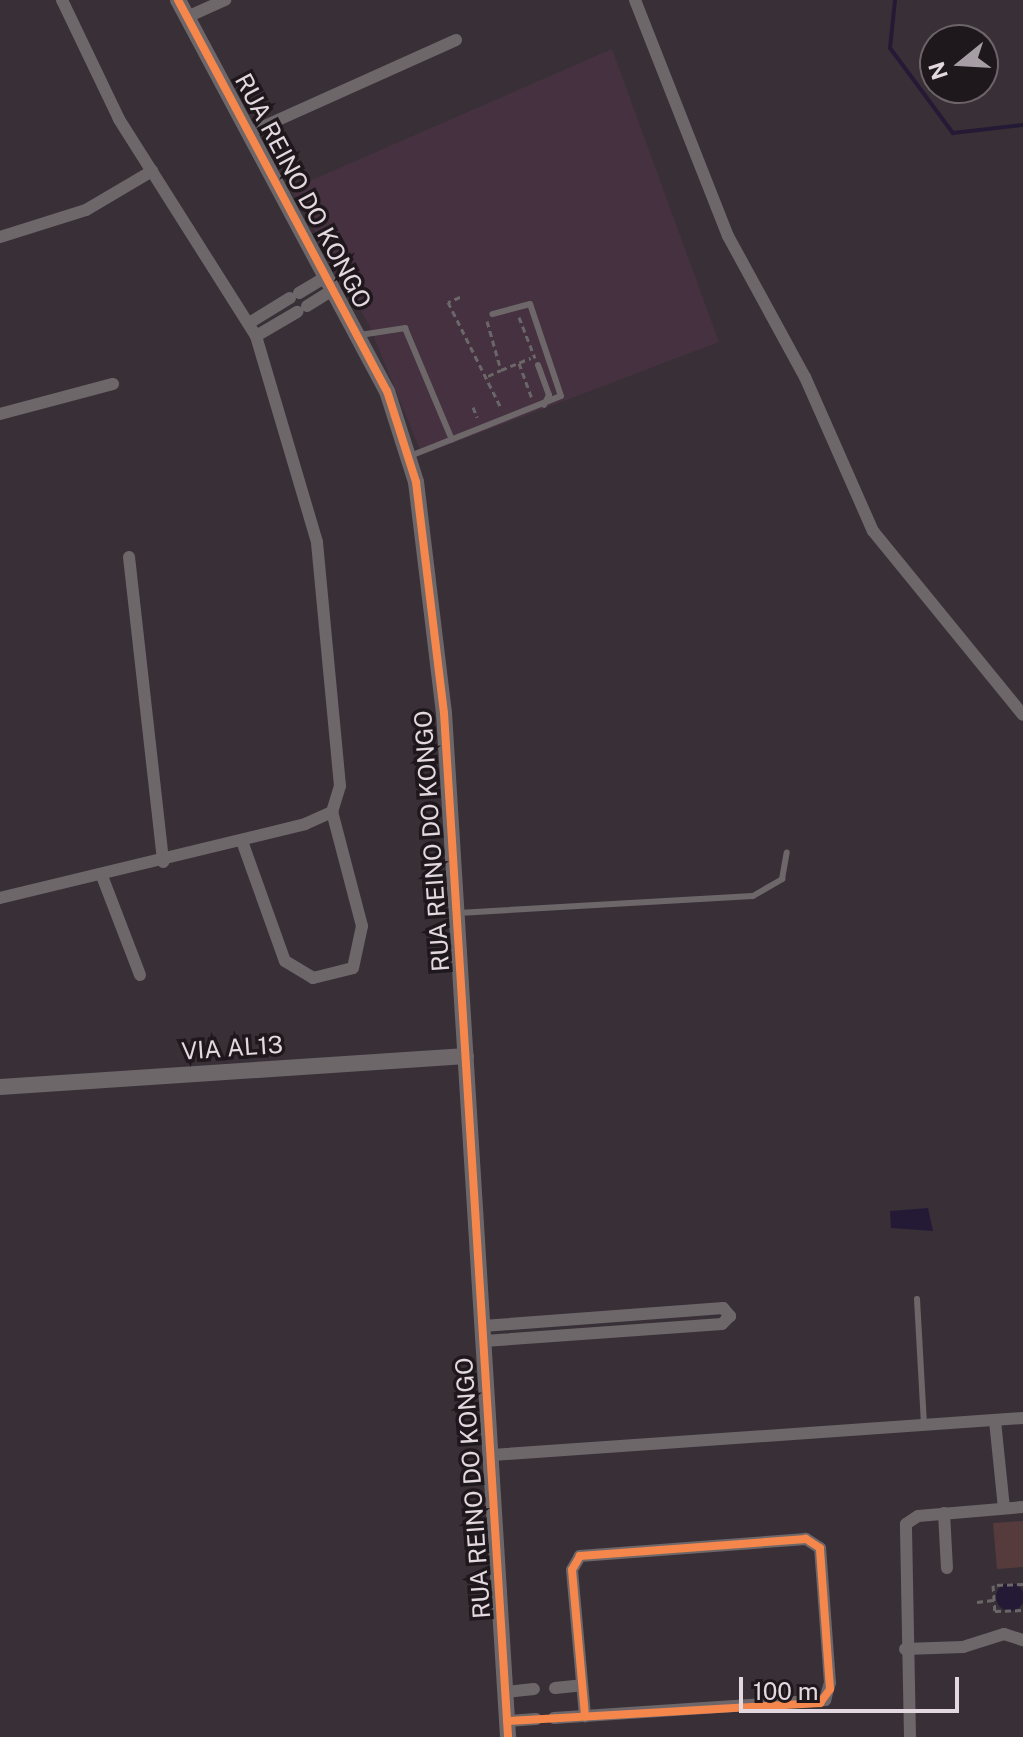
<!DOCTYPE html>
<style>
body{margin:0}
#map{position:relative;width:1023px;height:1737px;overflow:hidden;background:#383036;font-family:"Public Sans",sans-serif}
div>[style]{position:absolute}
.built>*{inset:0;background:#45313f}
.green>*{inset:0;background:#563b3c}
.water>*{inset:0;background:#251a36}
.round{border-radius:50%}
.stream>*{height:4px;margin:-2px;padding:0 2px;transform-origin:2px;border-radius:2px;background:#251a36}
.path>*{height:3px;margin-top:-1.5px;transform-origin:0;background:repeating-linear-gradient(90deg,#6b6769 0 6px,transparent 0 10px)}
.service>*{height:6px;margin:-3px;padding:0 3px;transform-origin:3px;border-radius:3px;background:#6d676a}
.minor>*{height:12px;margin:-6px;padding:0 6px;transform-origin:6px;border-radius:6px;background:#6d676a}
.tertiary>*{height:16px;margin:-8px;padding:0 8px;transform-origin:8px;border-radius:8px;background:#6d676a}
.cycleway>*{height:8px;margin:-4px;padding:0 4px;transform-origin:4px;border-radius:4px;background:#f5874c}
span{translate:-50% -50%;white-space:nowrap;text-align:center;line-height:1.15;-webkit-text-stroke:7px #1e171c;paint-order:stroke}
.street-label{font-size:24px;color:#e3d8df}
.north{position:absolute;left:919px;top:24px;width:80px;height:80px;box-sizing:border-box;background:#1e171c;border:2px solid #6d646a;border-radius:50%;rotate:252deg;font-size:22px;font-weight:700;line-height:32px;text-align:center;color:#e3d8df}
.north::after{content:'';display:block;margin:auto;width:28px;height:36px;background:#a79da4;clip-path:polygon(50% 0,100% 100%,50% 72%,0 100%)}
.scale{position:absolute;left:739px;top:1677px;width:220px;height:36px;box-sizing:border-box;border:4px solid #e3d8df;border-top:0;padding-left:10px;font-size:24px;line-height:28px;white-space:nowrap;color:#e3d8df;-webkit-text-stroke:6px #1e171c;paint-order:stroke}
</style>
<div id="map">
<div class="built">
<i style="clip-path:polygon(612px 49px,719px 342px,422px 455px,369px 325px,291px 189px)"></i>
</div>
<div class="green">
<i style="clip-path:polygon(1023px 1521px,1023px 1567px,997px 1569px,993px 1523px)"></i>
</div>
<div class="water">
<i style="clip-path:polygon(928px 1208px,933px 1231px,891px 1228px,890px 1211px)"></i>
<i class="round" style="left:996px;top:1583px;width:28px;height:28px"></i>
</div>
<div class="stream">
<i style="left:895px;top:0;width:48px;rotate:95.9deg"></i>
<i style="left:890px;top:48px;width:106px;rotate:53.5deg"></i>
<i style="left:953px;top:133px;width:70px;rotate:-6.5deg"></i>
</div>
<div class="path">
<i style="left:460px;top:297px;width:13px;rotate:157deg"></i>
<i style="left:448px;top:302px;width:119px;rotate:63.4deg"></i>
<i style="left:519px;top:317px;width:44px;rotate:68.7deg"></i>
<i style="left:487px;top:321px;width:51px;rotate:74.1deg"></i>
<i style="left:501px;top:370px;width:32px;rotate:-22deg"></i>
<i style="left:519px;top:363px;width:37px;rotate:70deg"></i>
<i style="left:488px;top:376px;width:14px;rotate:-25deg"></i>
<i style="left:473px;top:407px;width:11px;rotate:68deg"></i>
<i style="left:1023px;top:1584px;width:30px;rotate:178deg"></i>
<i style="left:993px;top:1585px;width:26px;rotate:86deg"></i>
<i style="left:995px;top:1611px;width:28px;rotate:-2deg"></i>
<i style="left:977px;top:1602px;width:16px;rotate:-7deg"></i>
</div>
<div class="service">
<i style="left:360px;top:335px;width:46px;rotate:-8.8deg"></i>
<i style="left:405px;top:328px;width:121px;rotate:67.2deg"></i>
<i style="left:538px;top:365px;width:32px;rotate:70deg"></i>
<i style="left:549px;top:395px;width:11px;rotate:117deg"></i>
<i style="left:410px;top:456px;width:162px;rotate:-21.7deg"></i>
<i style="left:561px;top:396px;width:97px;rotate:-108.6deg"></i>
<i style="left:530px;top:304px;width:39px;rotate:165deg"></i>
<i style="left:458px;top:913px;width:295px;rotate:-3.3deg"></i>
<i style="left:753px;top:896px;width:34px;rotate:-30deg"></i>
<i style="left:782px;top:879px;width:27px;rotate:-80deg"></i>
<i style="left:917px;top:1299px;width:126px;rotate:86.8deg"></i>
</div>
<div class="minor">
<i style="left:635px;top:0;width:254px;rotate:68.5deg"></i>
<i style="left:728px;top:236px;width:161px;rotate:61.4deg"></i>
<i style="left:805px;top:377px;width:168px;rotate:66.2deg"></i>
<i style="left:873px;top:531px;width:237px;rotate:50.8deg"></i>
<i style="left:187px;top:17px;width:42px;rotate:-24.1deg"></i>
<i style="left:249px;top:133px;width:227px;rotate:-24.2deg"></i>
<i style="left:0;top:237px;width:90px;rotate:-17.4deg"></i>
<i style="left:86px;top:210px;width:77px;rotate:-30.6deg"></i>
<i style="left:299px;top:293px;width:31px;rotate:-31deg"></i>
<i style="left:307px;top:306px;width:31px;rotate:-32deg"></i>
<i style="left:249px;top:323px;width:48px;rotate:-31.4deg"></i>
<i style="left:256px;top:336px;width:48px;rotate:-30.3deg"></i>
<i style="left:0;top:414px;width:117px;rotate:-14.9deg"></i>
<i style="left:129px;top:557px;width:307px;rotate:83.6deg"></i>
<i style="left:243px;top:844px;width:124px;rotate:70.3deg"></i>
<i style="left:285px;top:961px;width:33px;rotate:31deg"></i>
<i style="left:313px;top:978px;width:41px;rotate:-14deg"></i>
<i style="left:353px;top:968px;width:43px;rotate:-77.9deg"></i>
<i style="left:362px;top:926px;width:118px;rotate:-104.7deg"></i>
<i style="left:102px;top:876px;width:106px;rotate:69deg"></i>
<i style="left:0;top:898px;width:314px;rotate:-13.6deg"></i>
<i style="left:305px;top:824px;width:30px;rotate:-24deg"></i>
<i style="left:332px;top:812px;width:27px;rotate:-73deg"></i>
<i style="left:340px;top:786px;width:245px;rotate:-95.4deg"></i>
<i style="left:317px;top:542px;width:215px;rotate:-106.5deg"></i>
<i style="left:256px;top:336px;width:257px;rotate:-122.3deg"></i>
<i style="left:119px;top:119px;width:132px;rotate:-115.6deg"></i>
<i style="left:483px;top:1326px;width:241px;rotate:-4.3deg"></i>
<i style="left:723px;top:1308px;width:11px;rotate:49deg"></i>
<i style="left:730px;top:1316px;width:11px;rotate:135deg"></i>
<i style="left:722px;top:1324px;width:239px;rotate:175.9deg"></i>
<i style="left:995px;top:1421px;width:87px;rotate:84.1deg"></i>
<i style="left:492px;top:1455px;width:532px;rotate:-3.99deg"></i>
<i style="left:944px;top:1513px;width:55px;rotate:86.9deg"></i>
<i style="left:905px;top:1649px;width:58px;rotate:-2deg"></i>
<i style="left:963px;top:1647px;width:43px;rotate:-17.6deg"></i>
<i style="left:1004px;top:1634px;width:20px;rotate:18deg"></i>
<i style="left:555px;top:1688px;width:27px;rotate:-6deg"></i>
<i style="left:506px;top:1692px;width:28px;rotate:-6deg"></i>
<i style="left:554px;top:1718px;width:272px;rotate:-3.8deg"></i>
<i style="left:825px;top:1700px;width:18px;rotate:-74deg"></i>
<i style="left:830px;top:1683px;width:135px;rotate:-94.2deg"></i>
<i style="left:820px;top:1548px;width:17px;rotate:-147deg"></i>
<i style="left:806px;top:1539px;width:227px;rotate:175.7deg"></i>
<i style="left:580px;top:1556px;width:16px;rotate:120deg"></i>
<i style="left:572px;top:1570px;width:147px;rotate:84.9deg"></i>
<i style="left:507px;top:1721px;width:29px;rotate:-4deg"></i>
<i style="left:910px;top:1737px;width:213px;rotate:-91.1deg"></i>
<i style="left:906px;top:1524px;width:14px;rotate:-34deg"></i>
<i style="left:918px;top:1516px;width:105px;rotate:-4.9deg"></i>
</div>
<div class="tertiary">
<i style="left:178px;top:0;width:443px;rotate:61.9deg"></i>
<i style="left:387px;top:391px;width:96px;rotate:72.3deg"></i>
<i style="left:416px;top:482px;width:233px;rotate:83.1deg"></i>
<i style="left:444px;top:713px;width:1026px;rotate:86.42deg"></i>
<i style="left:0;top:1087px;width:467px;rotate:-3.8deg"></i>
</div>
<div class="cycleway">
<i style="left:178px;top:0;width:443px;rotate:61.9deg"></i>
<i style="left:387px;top:391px;width:96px;rotate:72.3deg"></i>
<i style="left:416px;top:482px;width:233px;rotate:83.1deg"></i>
<i style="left:444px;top:713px;width:1026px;rotate:86.42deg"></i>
<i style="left:507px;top:1721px;width:314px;rotate:-3.3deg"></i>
<i style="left:820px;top:1703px;width:17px;rotate:-54deg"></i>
<i style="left:830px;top:1689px;width:141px;rotate:-94.1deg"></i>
<i style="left:820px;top:1548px;width:17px;rotate:-147deg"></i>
<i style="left:806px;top:1539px;width:227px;rotate:175.7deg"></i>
<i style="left:580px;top:1556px;width:16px;rotate:120deg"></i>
<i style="left:572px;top:1570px;width:147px;rotate:84.9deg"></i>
</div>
<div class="street-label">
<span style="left:303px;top:191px;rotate:62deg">RUA REINO DO KONGO</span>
<span style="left:432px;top:841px;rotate:-94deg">RUA REINO DO KONGO</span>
<span style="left:232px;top:1048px;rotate:-4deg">VIA AL13</span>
<span style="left:473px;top:1488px;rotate:-94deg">RUA REINO DO KONGO</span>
</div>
<div class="north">N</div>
<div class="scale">100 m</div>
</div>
